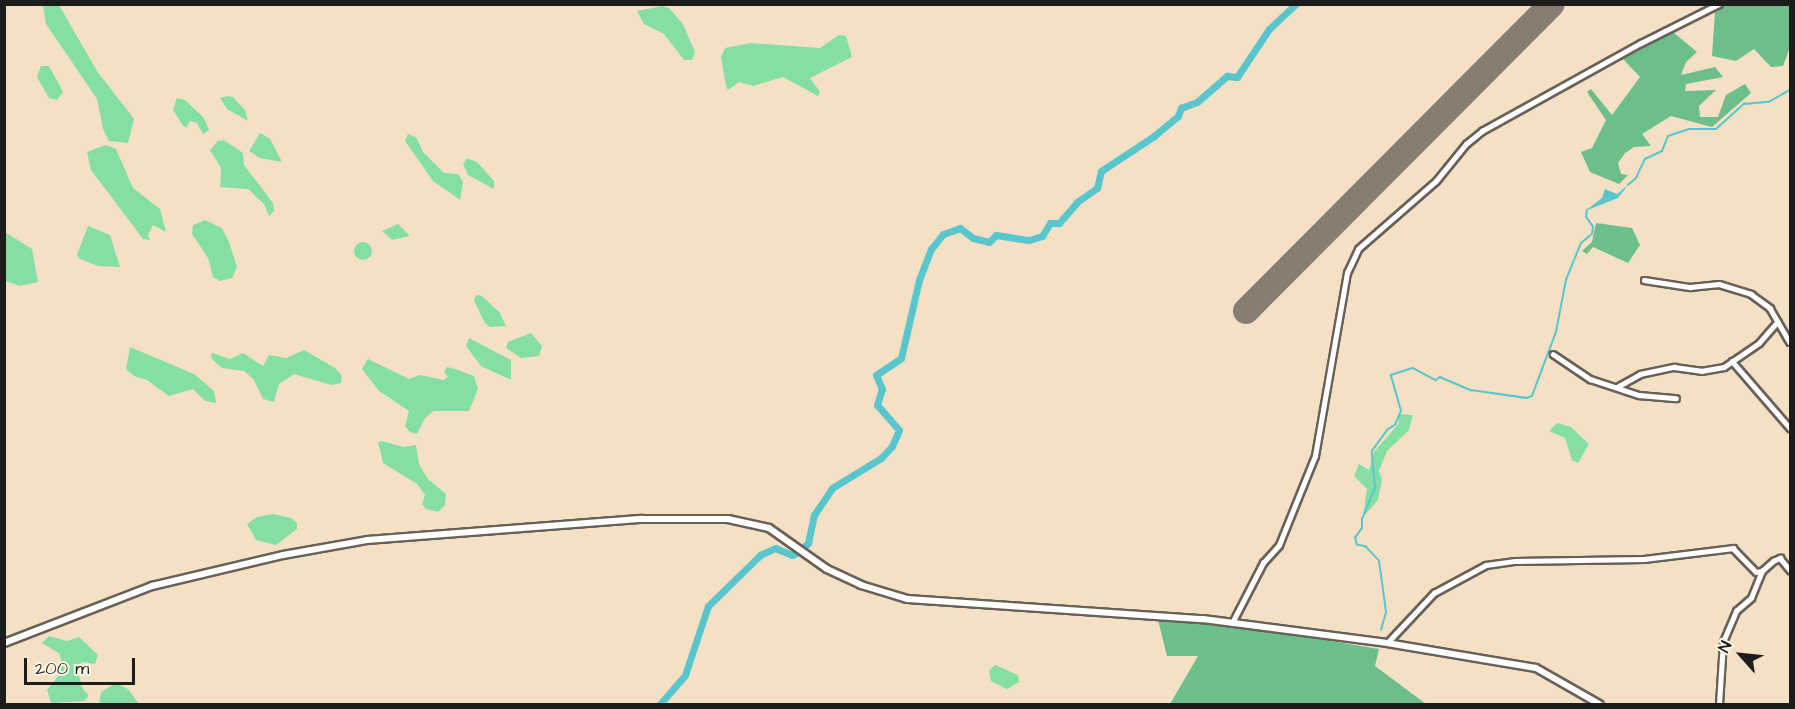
<!DOCTYPE html>
<style>
body{margin:0}
#map{position:relative;width:1795px;height:709px;overflow:hidden;background:#f4e0c4;font-family:"Architects Daughter",sans-serif}
div>[style]{position:absolute}
.green>*{inset:0;background:#85dfa4}
.round{border-radius:50%}
.forest>*{inset:0;background:#6cbe8a}
.water>*{inset:0;background:#59c6ce}
.stream>*{height:1.5px;margin:-0.75px;padding:0 0.75px;transform-origin:0.75px;border-radius:0.75px;background:#59c6ce}
.river>*{height:7px;margin:-3.5px;padding:0 3.5px;transform-origin:3.5px;border-radius:3.5px;background:#59c6ce}
.runway>*{height:26px;margin:-13px;padding:0 13px;transform-origin:13px;border-radius:13px;background:#887e70}
.roads{filter:drop-shadow(2px 0 #686157) drop-shadow(-2px 0 #686157) drop-shadow(0 2px #686157) drop-shadow(0 -2px #686157)}
.minor>*{height:4.5px;margin:-2.25px;padding:0 2.25px;transform-origin:2.25px;border-radius:2.25px;background:#fff}
.secondary>*{height:6px;margin:-3px;padding:0 3px;transform-origin:3px;border-radius:3px;background:#fff}
span{translate:-50% -50%;white-space:nowrap;text-align:center;line-height:1.15;-webkit-text-stroke:5px #fcf5e5;paint-order:stroke}
.frame{position:absolute;inset:0;border:6px solid #1c1c1c;pointer-events:none}
.north{position:absolute;left:1711px;top:625px;width:60px;height:60px;-webkit-text-stroke:4px #fcf5e5;paint-order:stroke;rotate:297deg;font-size:16px;font-weight:700;line-height:24px;text-align:center;color:#1c1c1c}
.north::after{content:'';display:block;margin:auto;width:21px;height:27px;background:#1c1c1c;clip-path:polygon(50% 0,100% 100%,50% 72%,0 100%)}
.scale{position:absolute;left:24px;top:658px;width:111px;height:27px;box-sizing:border-box;border:3px solid #1c1c1c;border-top:0;padding-left:8px;font-size:18px;line-height:21px;white-space:nowrap;color:#1c1c1c;-webkit-text-stroke:4px #fcf5e5;paint-order:stroke}
</style>
<div id="map">
<div class="green">
<i style="clip-path:polygon(43px 5px,59px 5px,97px 71px,134px 119px,128px 143px,109px 141px,103px 129px,97px 99px,46px 24px)"></i>
<i style="clip-path:polygon(662px 6px,669px 8px,683px 24px,695px 52px,692px 60px,684px 60px,664px 34px,644px 24px,637px 11px)"></i>
<i style="clip-path:polygon(839px 35px,846px 36px,852px 57px,810px 78px,820px 92px,818px 96px,783px 77px,753px 86px,739px 82px,728px 90px,726px 86px,721px 57px,725px 48px,751px 43px,820px 48px)"></i>
<i style="clip-path:polygon(41px 66px,49px 66px,63px 92px,57px 100px,49px 98px,37px 77px)"></i>
<i style="clip-path:polygon(227px 96px,233px 97px,245px 110px,248px 121px,227px 109px,220px 98px)"></i>
<i style="clip-path:polygon(177px 98px,185px 100px,204px 118px,209px 130px,203px 134px,197px 123px,190px 121px,186px 128px,182px 124px,173px 110px)"></i>
<i style="clip-path:polygon(260px 133px,270px 139px,282px 162px,260px 158px,249px 151px)"></i>
<i style="clip-path:polygon(408px 134px,416px 137px,423px 152px,444px 173px,458px 174px,463px 182px,460px 200px,433px 181px,405px 141px)"></i>
<i style="clip-path:polygon(224px 140px,243px 153px,244px 165px,273px 203px,274px 211px,269px 216px,264px 204px,248px 189px,220px 187px,221px 168px,210px 150px,218px 141px)"></i>
<i style="clip-path:polygon(106px 145px,116px 149px,133px 188px,160px 209px,166px 232px,153px 225px,148px 235px,150px 240px,143px 239px,91px 170px,87px 152px)"></i>
<i style="clip-path:polygon(467px 158px,477px 162px,494px 181px,494px 189px,468px 175px,463px 164px)"></i>
<i style="clip-path:polygon(205px 220px,222px 228px,229px 242px,237px 267px,232px 278px,220px 281px,213px 277px,208px 258px,192px 234px,193px 225px)"></i>
<i style="clip-path:polygon(398px 224px,410px 236px,392px 240px,382px 231px)"></i>
<i style="clip-path:polygon(88px 226px,110px 235px,120px 267px,98px 266px,80px 259px,77px 255px)"></i>
<i style="clip-path:polygon(5px 232px,32px 249px,38px 282px,20px 286px,5px 281px)"></i>
<i class="round" style="left:354px;top:242px;width:18px;height:18px"></i>
<i style="clip-path:polygon(476px 295px,482px 296px,500px 313px,506px 326px,490px 327px,485px 323px,474px 301px)"></i>
<i style="clip-path:polygon(531px 333px,542px 346px,539px 356px,521px 358px,506px 348px,508px 342px)"></i>
<i style="clip-path:polygon(469px 338px,511px 360px,511px 380px,481px 366px,466px 346px)"></i>
<i style="clip-path:polygon(130px 347px,194px 374px,214px 391px,216px 403px,205px 401px,193px 389px,169px 396px,147px 380px,134px 376px,126px 369px)"></i>
<i style="clip-path:polygon(304px 350px,335px 368px,342px 376px,341px 383px,331px 385px,294px 374px,279px 384px,274px 402px,263px 399px,254px 380px,244px 371px,222px 368px,211px 358px,212px 353px,230px 359px,243px 353px,263px 366px,269px 355px,286px 358px)"></i>
<i style="clip-path:polygon(368px 359px,409px 379px,420px 375px,443px 380px,448px 377px,444px 372px,447px 367px,455px 369px,474px 376px,478px 389px,469px 411px,434px 411px,425px 418px,417px 434px,410px 432px,405px 426px,409px 411px,379px 391px,362px 369px)"></i>
<i style="clip-path:polygon(1398px 414px,1413px 415px,1409px 430px,1387px 451px,1379px 471px,1382px 480px,1378px 500px,1363px 517px,1367px 489px,1354px 476px,1359px 464px,1369px 470px,1374px 452px,1399px 423px)"></i>
<i style="clip-path:polygon(1557px 423px,1571px 427px,1589px 444px,1578px 463px,1572px 460px,1565px 438px,1549px 431px)"></i>
<i style="clip-path:polygon(382px 441px,403px 447px,416px 445px,419px 464px,428px 479px,446px 494px,445px 505px,438px 512px,426px 509px,422px 504px,425px 495px,417px 484px,383px 463px,378px 442px)"></i>
<i style="clip-path:polygon(273px 514px,291px 518px,297px 523px,297px 529px,276px 545px,256px 540px,247px 524px,257px 517px)"></i>
<i style="clip-path:polygon(49px 636px,67px 641px,79px 637px,98px 655px,95px 664px,82px 662px,77px 669px,83px 689px,89px 696px,84px 701px,51px 703px,47px 690px,59px 675px,61px 660px,60px 654px,42px 643px)"></i>
<i style="clip-path:polygon(995px 665px,1018px 675px,1019px 682px,1007px 689px,991px 681px,989px 671px)"></i>
<i style="clip-path:polygon(116px 683px,128px 689px,139px 704px,99px 704px,101px 692px)"></i>
</div>
<div class="forest">
<i style="clip-path:polygon(1725px 4px,1790px 5px,1790px 47px,1783px 66px,1771px 67px,1754px 49px,1736px 61px,1712px 56px,1715px 11px)"></i>
<i style="clip-path:polygon(1673px 32px,1697px 52px,1686px 62px,1681px 75px,1715px 67px,1723px 77px,1686px 84px,1685px 91px,1716px 90px,1699px 106px,1700px 117px,1718px 117px,1726px 95px,1745px 84px,1751px 93px,1712px 127px,1671px 116px,1642px 134px,1651px 146px,1634px 147px,1625px 153px,1618px 163px,1621px 174px,1628px 175px,1619px 184px,1590px 172px,1581px 152px,1592px 148px,1606px 120px,1587px 92px,1591px 89px,1612px 115px,1640px 77px,1623px 59px)"></i>
<i style="clip-path:polygon(1596px 223px,1632px 228px,1640px 245px,1628px 263px,1593px 247px,1587px 254px,1582px 251px,1592px 242px)"></i>
<i style="clip-path:polygon(1158px 620px,1216px 622px,1379px 649px,1375px 666px,1426px 704px,1170px 704px,1198px 656px,1167px 656px)"></i>
</div>
<div class="water">
<i style="clip-path:polygon(1628px 185px,1618px 198px,1585px 211px,1602px 198px,1605px 189px,1617px 194px)"></i>
</div>
<div class="stream">
<i style="left:1628px;top:185px;width:11px;rotate:-41deg"></i>
<i style="left:1636px;top:178px;width:21px;rotate:-65deg"></i>
<i style="left:1645px;top:159px;width:19px;rotate:-25deg"></i>
<i style="left:1662px;top:151px;width:16px;rotate:-68deg"></i>
<i style="left:1668px;top:136px;width:22px;rotate:-18deg"></i>
<i style="left:1689px;top:129px;width:27px"></i>
<i style="left:1716px;top:129px;width:38px;rotate:-42deg"></i>
<i style="left:1744px;top:104px;width:25px;rotate:-5deg"></i>
<i style="left:1769px;top:102px;width:24px;rotate:-30deg"></i>
<i style="left:1381px;top:630px;width:19px;rotate:-74deg"></i>
<i style="left:1386px;top:612px;width:51px;rotate:-97.8deg"></i>
<i style="left:1379px;top:561px;width:19px;rotate:-133deg"></i>
<i style="left:1366px;top:547px;width:9px;rotate:-167deg"></i>
<i style="left:1357px;top:545px;width:7px;rotate:-106deg"></i>
<i style="left:1355px;top:538px;width:12px;rotate:-55deg"></i>
<i style="left:1362px;top:528px;width:9px;rotate:-90deg"></i>
<i style="left:1362px;top:519px;width:34px;rotate:-67deg"></i>
<i style="left:1375px;top:488px;width:37px;rotate:-95deg"></i>
<i style="left:1372px;top:451px;width:26px;rotate:-54deg"></i>
<i style="left:1387px;top:430px;width:9px;rotate:-32deg"></i>
<i style="left:1395px;top:425px;width:15px;rotate:-67deg"></i>
<i style="left:1401px;top:411px;width:37px;rotate:-106deg"></i>
<i style="left:1391px;top:375px;width:23px;rotate:-18deg"></i>
<i style="left:1413px;top:368px;width:26px;rotate:28deg"></i>
<i style="left:1436px;top:380px;width:5px;rotate:-37deg"></i>
<i style="left:1440px;top:377px;width:34px;rotate:23deg"></i>
<i style="left:1471px;top:390px;width:57px;rotate:8.1deg"></i>
<i style="left:1527px;top:398px;width:5px;rotate:-22deg"></i>
<i style="left:1532px;top:396px;width:68px;rotate:-69.4deg"></i>
<i style="left:1556px;top:332px;width:53px;rotate:-79.1deg"></i>
<i style="left:1566px;top:280px;width:40px;rotate:-68deg"></i>
<i style="left:1581px;top:243px;width:14px;rotate:-39deg"></i>
<i style="left:1592px;top:234px;width:7px;rotate:-82deg"></i>
<i style="left:1593px;top:227px;width:12px;rotate:-125deg"></i>
<i style="left:1586px;top:217px;width:7px;rotate:-82deg"></i>
</div>
<div class="river">
<i style="left:660px;top:704px;width:38px;rotate:-49deg"></i>
<i style="left:685px;top:675px;width:73px;rotate:-71.6deg"></i>
<i style="left:708px;top:606px;width:73px;rotate:-44.4deg"></i>
<i style="left:760px;top:555px;width:17px;rotate:-25deg"></i>
<i style="left:775px;top:548px;width:18px;rotate:22deg"></i>
<i style="left:792px;top:555px;width:8px;rotate:-23deg"></i>
<i style="left:799px;top:552px;width:13px;rotate:-45deg"></i>
<i style="left:808px;top:543px;width:29px;rotate:-78deg"></i>
<i style="left:814px;top:515px;width:32px;rotate:-56deg"></i>
<i style="left:832px;top:488px;width:57px;rotate:-31.5deg"></i>
<i style="left:881px;top:458px;width:16px;rotate:-47deg"></i>
<i style="left:892px;top:446px;width:17px;rotate:-66deg"></i>
<i style="left:899px;top:430px;width:33px;rotate:-131deg"></i>
<i style="left:877px;top:405px;width:17px;rotate:-73deg"></i>
<i style="left:882px;top:389px;width:15px;rotate:-113deg"></i>
<i style="left:876px;top:375px;width:30px;rotate:-34deg"></i>
<i style="left:901px;top:358px;width:80px;rotate:-77deg"></i>
<i style="left:919px;top:280px;width:33px;rotate:-69deg"></i>
<i style="left:931px;top:249px;width:19px;rotate:-51deg"></i>
<i style="left:943px;top:234px;width:18px;rotate:-19deg"></i>
<i style="left:960px;top:228px;width:16px;rotate:38deg"></i>
<i style="left:973px;top:238px;width:16px;rotate:14deg"></i>
<i style="left:989px;top:242px;width:10px;rotate:-45deg"></i>
<i style="left:996px;top:235px;width:33px;rotate:9deg"></i>
<i style="left:1029px;top:240px;width:14px;rotate:-17deg"></i>
<i style="left:1042px;top:236px;width:15px;rotate:-58deg"></i>
<i style="left:1050px;top:223px;width:9px"></i>
<i style="left:1059px;top:223px;width:28px;rotate:-49deg"></i>
<i style="left:1077px;top:202px;width:24px;rotate:-35deg"></i>
<i style="left:1097px;top:188px;width:17px;rotate:-77deg"></i>
<i style="left:1101px;top:171px;width:64px;rotate:-33.4deg"></i>
<i style="left:1154px;top:136px;width:31px;rotate:-40deg"></i>
<i style="left:1178px;top:116px;width:9px;rotate:-69deg"></i>
<i style="left:1181px;top:108px;width:17px;rotate:-21deg"></i>
<i style="left:1197px;top:102px;width:40px;rotate:-41deg"></i>
<i style="left:1227px;top:76px;width:10px;rotate:6deg"></i>
<i style="left:1237px;top:77px;width:58px;rotate:-56.3deg"></i>
<i style="left:1269px;top:29px;width:37px;rotate:-43deg"></i>
</div>
<div class="runway">
<i style="left:1246px;top:311px;width:433px;rotate:-45.1deg"></i>
</div>
<div class="roads">
<div class="minor">
<i style="left:1644px;top:280px;width:47px;rotate:8.7deg"></i>
<i style="left:1690px;top:287px;width:29px;rotate:-6deg"></i>
<i style="left:1719px;top:284px;width:34px;rotate:17deg"></i>
<i style="left:1751px;top:294px;width:24px;rotate:36deg"></i>
<i style="left:1770px;top:308px;width:39px;rotate:60deg"></i>
<i style="left:1553px;top:354px;width:45px;rotate:34deg"></i>
<i style="left:1590px;top:379px;width:52px;rotate:18.1deg"></i>
<i style="left:1639px;top:395px;width:37px;rotate:5deg"></i>
<i style="left:1732px;top:361px;width:89px;rotate:49.1deg"></i>
<i style="left:1617px;top:387px;width:26px;rotate:-29deg"></i>
<i style="left:1640px;top:374px;width:35px;rotate:-12deg"></i>
<i style="left:1674px;top:367px;width:27px;rotate:8deg"></i>
<i style="left:1701px;top:371px;width:23px;rotate:-10deg"></i>
<i style="left:1724px;top:367px;width:42px;rotate:-34.4deg"></i>
<i style="left:1759px;top:343px;width:28px;rotate:-49deg"></i>
<i style="left:1232px;top:623px;width:68px;rotate:-62.7deg"></i>
<i style="left:1263px;top:563px;width:24px;rotate:-48deg"></i>
<i style="left:1279px;top:545px;width:96px;rotate:-68deg"></i>
<i style="left:1315px;top:456px;width:186px;rotate:-80.1deg"></i>
<i style="left:1347px;top:273px;width:26px;rotate:-65deg"></i>
<i style="left:1358px;top:249px;width:103px;rotate:-41.1deg"></i>
<i style="left:1436px;top:181px;width:48px;rotate:-51deg"></i>
<i style="left:1466px;top:144px;width:21px;rotate:-39deg"></i>
<i style="left:1482px;top:131px;width:182px;rotate:-29deg"></i>
<i style="left:1641px;top:43px;width:87px;rotate:-26.6deg"></i>
<i style="left:1387px;top:643px;width:69px;rotate:-46.8deg"></i>
<i style="left:1434px;top:593px;width:59px;rotate:-28.3deg"></i>
<i style="left:1486px;top:565px;width:29px;rotate:-8deg"></i>
<i style="left:1515px;top:561px;width:129px;rotate:-0.9deg"></i>
<i style="left:1644px;top:559px;width:90px;rotate:-7deg"></i>
<i style="left:1733px;top:548px;width:33px;rotate:46deg"></i>
<i style="left:1756px;top:572px;width:6px;rotate:-9deg"></i>
<i style="left:1719px;top:704px;width:62px;rotate:-86.3deg"></i>
<i style="left:1723px;top:642px;width:34px;rotate:-67deg"></i>
<i style="left:1736px;top:611px;width:20px;rotate:-41deg"></i>
<i style="left:1751px;top:598px;width:29px;rotate:-68deg"></i>
<i style="left:1762px;top:571px;width:15px;rotate:-42deg"></i>
<i style="left:1773px;top:561px;width:8px;rotate:-23deg"></i>
<i style="left:1780px;top:558px;width:16px;rotate:50deg"></i>
</div>
<div class="secondary">
<i style="left:4px;top:643px;width:159px;rotate:-21.1deg"></i>
<i style="left:152px;top:586px;width:135px;rotate:-13.3deg"></i>
<i style="left:283px;top:555px;width:85px;rotate:-10.1deg"></i>
<i style="left:367px;top:540px;width:276px;rotate:-4.4deg"></i>
<i style="left:642px;top:519px;width:86px"></i>
<i style="left:728px;top:519px;width:42px;rotate:12.4deg"></i>
<i style="left:769px;top:528px;width:71px;rotate:35.3deg"></i>
<i style="left:827px;top:569px;width:38px;rotate:25deg"></i>
<i style="left:861px;top:585px;width:48px;rotate:16.9deg"></i>
<i style="left:907px;top:599px;width:297px;rotate:3.9deg"></i>
<i style="left:1203px;top:619px;width:186px;rotate:7.4deg"></i>
<i style="left:1387px;top:643px;width:151px;rotate:9.5deg"></i>
<i style="left:1536px;top:668px;width:73px;rotate:29.7deg"></i>
</div>
</div>
<div class="frame"></div>
<div class="north">N</div>
<div class="scale">200 m</div>
</div>
